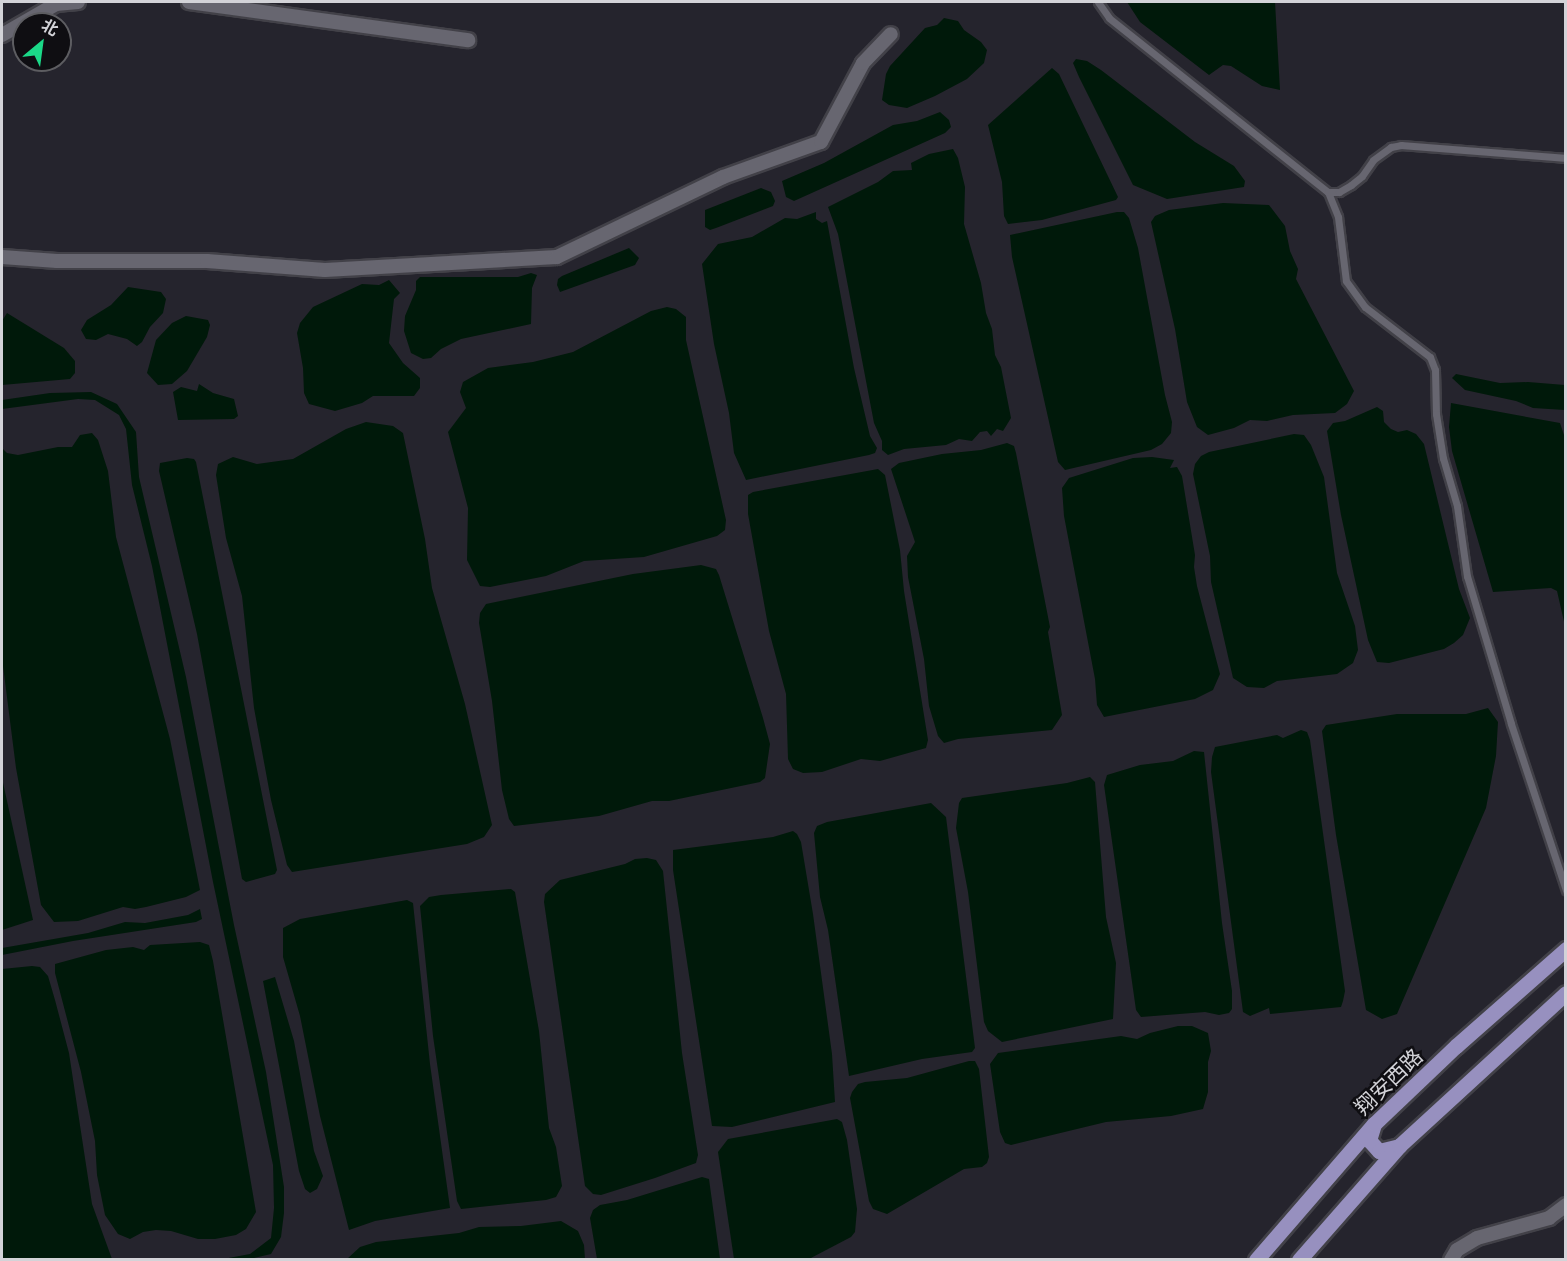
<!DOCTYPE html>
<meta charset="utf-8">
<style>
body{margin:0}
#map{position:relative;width:1567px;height:1261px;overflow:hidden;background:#25242d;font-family:"Public Sans","Noto Sans SC",sans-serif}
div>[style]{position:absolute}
.water>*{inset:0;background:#00190a}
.roads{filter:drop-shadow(2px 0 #424148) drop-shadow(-2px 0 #424148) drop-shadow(0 2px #424148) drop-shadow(0 -2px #424148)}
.service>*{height:7px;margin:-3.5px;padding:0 3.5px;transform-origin:3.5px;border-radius:3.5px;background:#676670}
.minor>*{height:14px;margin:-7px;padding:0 7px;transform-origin:7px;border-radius:7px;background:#676670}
.primary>*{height:15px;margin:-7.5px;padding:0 7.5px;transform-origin:7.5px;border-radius:7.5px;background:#9790bf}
span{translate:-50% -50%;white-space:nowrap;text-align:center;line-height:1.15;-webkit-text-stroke:5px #0f0e12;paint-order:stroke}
.street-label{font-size:21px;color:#d3d3d8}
.frame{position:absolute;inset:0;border:3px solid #d3d3d8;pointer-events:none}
.north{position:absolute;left:12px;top:12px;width:60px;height:60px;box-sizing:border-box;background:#0f0e12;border:2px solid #5d5d61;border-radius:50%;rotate:29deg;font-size:16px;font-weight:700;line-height:24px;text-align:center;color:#d3d3d8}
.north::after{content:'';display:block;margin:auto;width:21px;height:27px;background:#1bd988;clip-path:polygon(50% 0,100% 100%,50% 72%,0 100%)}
</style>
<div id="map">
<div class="water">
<i style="clip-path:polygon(1127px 2px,1275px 2px,1280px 90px,1262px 86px,1231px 66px,1223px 65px,1209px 75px,1140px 22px)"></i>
<i style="clip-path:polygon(944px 18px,958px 21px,964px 30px,981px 42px,987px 50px,984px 63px,967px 79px,935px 96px,907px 108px,889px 105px,882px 100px,886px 74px,890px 66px,925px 28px,937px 25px)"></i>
<i style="clip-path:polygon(1076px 59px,1087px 61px,1101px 70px,1195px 142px,1234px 166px,1245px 181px,1244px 187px,1167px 199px,1133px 185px,1079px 77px,1073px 63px)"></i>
<i style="clip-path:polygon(1052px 68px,1059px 74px,1118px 197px,1116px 200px,1042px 220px,1008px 224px,1004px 216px,1002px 182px,988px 125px)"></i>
<i style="clip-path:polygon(940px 112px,949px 120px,951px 127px,945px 133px,794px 201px,786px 197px,782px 181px,824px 163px,893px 125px,917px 121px)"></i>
<i style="clip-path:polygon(953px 149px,958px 158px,965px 187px,964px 224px,981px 283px,986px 313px,992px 329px,995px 355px,1001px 367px,1011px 418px,1003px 431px,997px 429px,991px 436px,987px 431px,980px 432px,972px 441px,959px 439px,946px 445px,904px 449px,888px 455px,882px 450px,882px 441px,874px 423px,838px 234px,828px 207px,878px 182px,893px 171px,912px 170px,911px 163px,929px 154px)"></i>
<i style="clip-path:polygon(761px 188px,771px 192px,775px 201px,773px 206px,716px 228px,710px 230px,705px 227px,705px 210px)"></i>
<i style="clip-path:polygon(1223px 203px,1269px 205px,1285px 226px,1290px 251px,1298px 269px,1296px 279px,1354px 391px,1347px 404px,1335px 413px,1293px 415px,1267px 421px,1250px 420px,1234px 428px,1208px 435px,1197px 427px,1187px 402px,1175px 329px,1151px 222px,1155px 216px,1169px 210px)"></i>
<i style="clip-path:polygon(816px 212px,816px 219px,822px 223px,827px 221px,854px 368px,870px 436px,877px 448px,875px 453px,869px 455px,746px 480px,734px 453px,729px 413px,714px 344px,702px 264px,718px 244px,752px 237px,785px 218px,797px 219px)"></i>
<i style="clip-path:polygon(1117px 212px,1124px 212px,1129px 218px,1138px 248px,1165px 395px,1172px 422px,1171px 433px,1162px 444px,1151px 450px,1065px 470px,1058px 462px,1012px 257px,1010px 235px)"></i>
<i style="clip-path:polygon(629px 248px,639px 258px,635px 265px,560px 292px,557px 285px,558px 279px,562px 276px)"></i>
<i style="clip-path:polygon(531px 273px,537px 275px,532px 288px,531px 324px,461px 339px,441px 349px,431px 358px,423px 359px,411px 353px,404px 331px,405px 316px,416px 290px,416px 281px,420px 277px,518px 277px)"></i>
<i style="clip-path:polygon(389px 280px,400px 293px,394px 299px,389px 343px,403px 363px,420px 378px,420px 388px,414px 396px,373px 396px,362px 403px,335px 411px,309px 404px,304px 393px,303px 368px,297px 333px,300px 323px,313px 307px,362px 284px,379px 285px)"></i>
<i style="clip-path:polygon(128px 287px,161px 292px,166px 299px,163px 313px,150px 327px,142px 342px,137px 346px,127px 339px,108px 334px,96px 340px,86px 339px,81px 330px,87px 320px,111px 305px)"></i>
<i style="clip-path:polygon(667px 307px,676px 309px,686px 317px,686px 340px,726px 520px,725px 530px,717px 536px,644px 557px,584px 561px,546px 576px,490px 587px,480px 586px,467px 560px,468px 508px,448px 432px,466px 408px,460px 392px,463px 382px,488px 368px,533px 362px,573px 352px,651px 311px)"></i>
<i style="clip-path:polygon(7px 313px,64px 348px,75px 361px,75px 373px,70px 379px,2px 385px,2px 321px)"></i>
<i style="clip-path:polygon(186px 316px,208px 320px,210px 325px,207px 337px,187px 371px,172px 384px,158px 385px,147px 373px,156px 340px,172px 323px)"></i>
<i style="clip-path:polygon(1456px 374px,1500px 383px,1528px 382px,1565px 385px,1565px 410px,1533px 408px,1516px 401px,1465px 390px,1452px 378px)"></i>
<i style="clip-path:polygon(199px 384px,213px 393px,234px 399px,238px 416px,234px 419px,178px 420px,173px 392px,181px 387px,197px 391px)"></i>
<i style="clip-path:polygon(91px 392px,117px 404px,136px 432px,139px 477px,186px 677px,234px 925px,266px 1072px,284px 1187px,284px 1213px,281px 1237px,271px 1254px,250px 1259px,223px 1259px,250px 1254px,271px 1238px,274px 1208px,273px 1165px,213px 882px,152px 566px,132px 485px,126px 429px,119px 415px,95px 400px,78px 399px,2px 409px,2px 400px,50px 393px)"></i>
<i style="clip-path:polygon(1451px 403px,1560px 423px,1566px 441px,1565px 626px,1557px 591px,1551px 588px,1493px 592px,1452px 451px,1449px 427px)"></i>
<i style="clip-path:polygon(1377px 407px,1383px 411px,1384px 422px,1391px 429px,1398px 432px,1407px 430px,1416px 434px,1424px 444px,1459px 589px,1470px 618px,1463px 635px,1454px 643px,1444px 649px,1389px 663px,1377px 662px,1368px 640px,1341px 515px,1327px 431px,1333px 423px,1345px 421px)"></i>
<i style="clip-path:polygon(366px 422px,393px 426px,403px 433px,425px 539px,432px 588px,465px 704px,492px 825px,484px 837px,467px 844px,292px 872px,287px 865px,271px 800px,254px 708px,242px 596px,226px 538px,216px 475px,218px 464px,233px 457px,257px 464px,293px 459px,346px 429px)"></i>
<i style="clip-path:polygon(92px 433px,98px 440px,108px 471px,116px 537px,170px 739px,200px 890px,186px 897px,146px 907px,135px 909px,123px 907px,78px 921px,54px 922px,41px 905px,16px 768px,2px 658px,2px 448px,7px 453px,18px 455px,58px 447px,72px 447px,80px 435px)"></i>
<i style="clip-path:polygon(1294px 434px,1304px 435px,1311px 445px,1324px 477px,1337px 573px,1355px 626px,1358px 650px,1353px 663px,1337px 674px,1277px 681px,1264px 688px,1247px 687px,1233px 678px,1211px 582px,1210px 556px,1193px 474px,1195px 464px,1201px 456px,1209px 452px)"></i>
<i style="clip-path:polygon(1007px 443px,1014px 446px,1016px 453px,1050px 627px,1048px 632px,1062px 715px,1052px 730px,958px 739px,944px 743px,938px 736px,929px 706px,924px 659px,908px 577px,907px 556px,915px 542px,891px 469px,899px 463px,942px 454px,981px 450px)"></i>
<i style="clip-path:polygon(1152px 457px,1174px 460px,1170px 468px,1177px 467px,1182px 476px,1195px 555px,1194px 567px,1197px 586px,1220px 674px,1213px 690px,1195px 699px,1104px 717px,1097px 705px,1095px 679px,1064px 516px,1062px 488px,1069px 478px,1133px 458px)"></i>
<i style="clip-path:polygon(187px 458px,194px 459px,196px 462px,277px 870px,275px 874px,246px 882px,242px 879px,197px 634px,159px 471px,160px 463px)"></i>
<i style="clip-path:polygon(878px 469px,885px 475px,900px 550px,904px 591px,928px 740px,926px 748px,880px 761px,861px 759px,822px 772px,803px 773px,793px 769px,788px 759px,786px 694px,769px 631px,748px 514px,748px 495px,753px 492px)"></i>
<i style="clip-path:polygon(701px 565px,716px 569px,719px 575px,763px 718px,770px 744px,765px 778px,760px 782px,669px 801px,652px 801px,599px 816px,514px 826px,509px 819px,502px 790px,492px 701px,479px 623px,480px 613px,486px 604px,633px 574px)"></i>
<i style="clip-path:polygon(1488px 708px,1498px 722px,1496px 756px,1486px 808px,1397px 1014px,1382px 1019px,1366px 1010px,1336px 835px,1322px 731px,1326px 725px,1397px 714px,1466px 714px)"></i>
<i style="clip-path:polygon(1301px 730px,1307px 732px,1310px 740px,1345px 991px,1343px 1001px,1341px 1007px,1270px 1014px,1269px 1008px,1250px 1016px,1243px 1012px,1211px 772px,1212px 757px,1215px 747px,1277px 735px,1283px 738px)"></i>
<i style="clip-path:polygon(1194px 751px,1204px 752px,1222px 923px,1232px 991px,1232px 1009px,1229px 1013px,1219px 1015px,1205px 1012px,1141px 1017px,1136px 1010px,1104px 785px,1107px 775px,1140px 765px,1173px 761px)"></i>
<i style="clip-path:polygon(1090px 777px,1095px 782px,1106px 917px,1116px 963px,1113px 1019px,1002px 1042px,988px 1031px,984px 1022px,968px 892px,956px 828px,959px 803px,962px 798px,1067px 783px)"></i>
<i style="clip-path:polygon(2px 778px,33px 920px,2px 930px)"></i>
<i style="clip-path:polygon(931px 803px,946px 817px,975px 1048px,972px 1052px,922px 1059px,849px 1076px,828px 930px,820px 897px,814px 833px,817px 826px,827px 822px)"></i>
<i style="clip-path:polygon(793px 831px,797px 834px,801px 842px,813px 914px,832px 1054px,835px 1102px,732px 1127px,712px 1126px,673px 870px,673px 850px,773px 837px)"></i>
<i style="clip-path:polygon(647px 858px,656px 860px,663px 871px,682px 1053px,698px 1155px,696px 1163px,655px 1178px,601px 1195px,593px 1194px,585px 1186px,544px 902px,545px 894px,560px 880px,625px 864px,635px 859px)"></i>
<i style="clip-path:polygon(511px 889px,515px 892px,539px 1031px,549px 1128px,556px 1147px,562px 1186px,556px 1197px,546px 1200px,461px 1209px,457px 1201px,433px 1036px,420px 906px,429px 897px,441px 895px)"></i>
<i style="clip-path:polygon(407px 900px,413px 903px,430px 1064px,450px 1208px,375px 1221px,349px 1230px,320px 1116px,300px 1016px,283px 957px,283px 928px,300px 919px)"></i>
<i style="clip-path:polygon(200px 909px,202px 919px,196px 922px,73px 941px,2px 955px,2px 948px,88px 933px,125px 922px,145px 923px,188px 915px)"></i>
<i style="clip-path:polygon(200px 942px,209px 945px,213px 961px,256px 1212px,246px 1229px,236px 1235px,215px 1239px,198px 1239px,171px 1231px,156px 1230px,143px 1232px,130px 1239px,118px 1234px,105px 1215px,97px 1175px,95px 1141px,81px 1072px,55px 973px,55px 964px,106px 950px,133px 947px,144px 950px,150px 945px)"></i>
<i style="clip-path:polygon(32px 966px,40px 967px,48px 976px,55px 1000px,69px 1053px,92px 1204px,112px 1259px,2px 1259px,2px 969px)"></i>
<i style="clip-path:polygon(275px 977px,294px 1041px,314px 1151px,323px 1176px,317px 1189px,310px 1193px,305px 1189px,299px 1171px,263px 981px)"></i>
<i style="clip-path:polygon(1178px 1026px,1192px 1026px,1208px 1033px,1211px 1051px,1208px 1062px,1208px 1092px,1203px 1109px,1171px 1116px,1106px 1122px,1011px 1145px,1005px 1143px,1000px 1132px,990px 1064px,998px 1053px,1121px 1036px,1137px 1039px,1150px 1033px)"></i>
<i style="clip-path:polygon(969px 1061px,975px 1061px,979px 1069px,989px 1157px,987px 1163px,982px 1167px,964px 1169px,887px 1214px,873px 1209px,869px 1201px,850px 1098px,852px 1092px,858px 1084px,865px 1082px,907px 1078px)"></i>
<i style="clip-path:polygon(837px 1119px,842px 1122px,847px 1140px,857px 1209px,855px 1232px,851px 1237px,809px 1259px,734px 1259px,718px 1152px,728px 1139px)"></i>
<i style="clip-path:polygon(702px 1177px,709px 1179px,720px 1259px,597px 1259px,590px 1218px,593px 1210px,600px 1205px,627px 1200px)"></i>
<i style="clip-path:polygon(561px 1221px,578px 1231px,584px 1245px,585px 1259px,347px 1259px,360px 1247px,376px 1242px,459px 1233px,479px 1227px,521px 1226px)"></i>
</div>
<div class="roads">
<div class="service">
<i style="left:1098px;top:2px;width:19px;rotate:55deg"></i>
<i style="left:1109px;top:18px;width:280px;rotate:38.5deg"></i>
<i style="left:1328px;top:192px;width:27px;rotate:68deg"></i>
<i style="left:1338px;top:217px;width:64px;rotate:82.9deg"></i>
<i style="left:1346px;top:281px;width:32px;rotate:54deg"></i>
<i style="left:1365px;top:307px;width:82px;rotate:37.6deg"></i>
<i style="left:1430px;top:357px;width:14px;rotate:69deg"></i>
<i style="left:1435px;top:370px;width:44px;rotate:88.7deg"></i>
<i style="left:1436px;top:414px;width:45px;rotate:81deg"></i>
<i style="left:1443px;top:458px;width:50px;rotate:73.7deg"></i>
<i style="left:1457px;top:506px;width:71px;rotate:81.9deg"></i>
<i style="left:1467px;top:576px;width:154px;rotate:73.4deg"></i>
<i style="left:1511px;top:724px;width:175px;rotate:71.7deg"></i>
<i style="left:1328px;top:192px;width:11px"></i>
<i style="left:1339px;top:192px;width:14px;rotate:-30deg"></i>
<i style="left:1351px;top:185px;width:14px;rotate:-39deg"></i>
<i style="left:1362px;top:176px;width:19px;rotate:-55deg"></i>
<i style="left:1373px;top:160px;width:22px;rotate:-36deg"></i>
<i style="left:1391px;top:147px;width:10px;rotate:-11deg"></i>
<i style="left:1401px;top:145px;width:166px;rotate:4.5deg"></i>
</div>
<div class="minor">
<i style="left:189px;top:2px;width:282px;rotate:7.8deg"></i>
<i style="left:2px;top:35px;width:62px;rotate:-29.9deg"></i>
<i style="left:56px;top:4px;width:22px;rotate:-5deg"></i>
<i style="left:2px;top:257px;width:55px;rotate:4.2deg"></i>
<i style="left:57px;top:261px;width:150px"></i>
<i style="left:207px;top:261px;width:118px;rotate:4.4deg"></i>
<i style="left:325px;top:270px;width:232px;rotate:-3.2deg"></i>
<i style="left:557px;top:257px;width:184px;rotate:-25.7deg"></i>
<i style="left:723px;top:177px;width:104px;rotate:-19.7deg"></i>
<i style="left:821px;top:142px;width:89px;rotate:-62deg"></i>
<i style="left:863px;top:63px;width:40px;rotate:-46deg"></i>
<i style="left:1451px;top:1260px;width:12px;rotate:-59deg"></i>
<i style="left:1457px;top:1250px;width:23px;rotate:-31deg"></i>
<i style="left:1477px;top:1238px;width:75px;rotate:-15.5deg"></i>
<i style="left:1549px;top:1218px;width:21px;rotate:-37deg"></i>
</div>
<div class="primary">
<i style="left:1374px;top:1124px;width:17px;rotate:107deg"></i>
<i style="left:1369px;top:1140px;width:15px;rotate:48deg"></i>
<i style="left:1379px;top:1151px;width:21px;rotate:-14deg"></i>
<i style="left:1256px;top:1260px;width:180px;rotate:-49.1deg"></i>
<i style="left:1374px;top:1124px;width:113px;rotate:-43.6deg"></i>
<i style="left:1456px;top:1046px;width:147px;rotate:-41.4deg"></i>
<i style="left:1299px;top:1260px;width:152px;rotate:-48.7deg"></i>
<i style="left:1399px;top:1146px;width:226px;rotate:-42.5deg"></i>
</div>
</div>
<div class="street-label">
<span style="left:1389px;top:1082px;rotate:-44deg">翔安西路</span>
</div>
<div class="frame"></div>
<div class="north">北</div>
</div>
